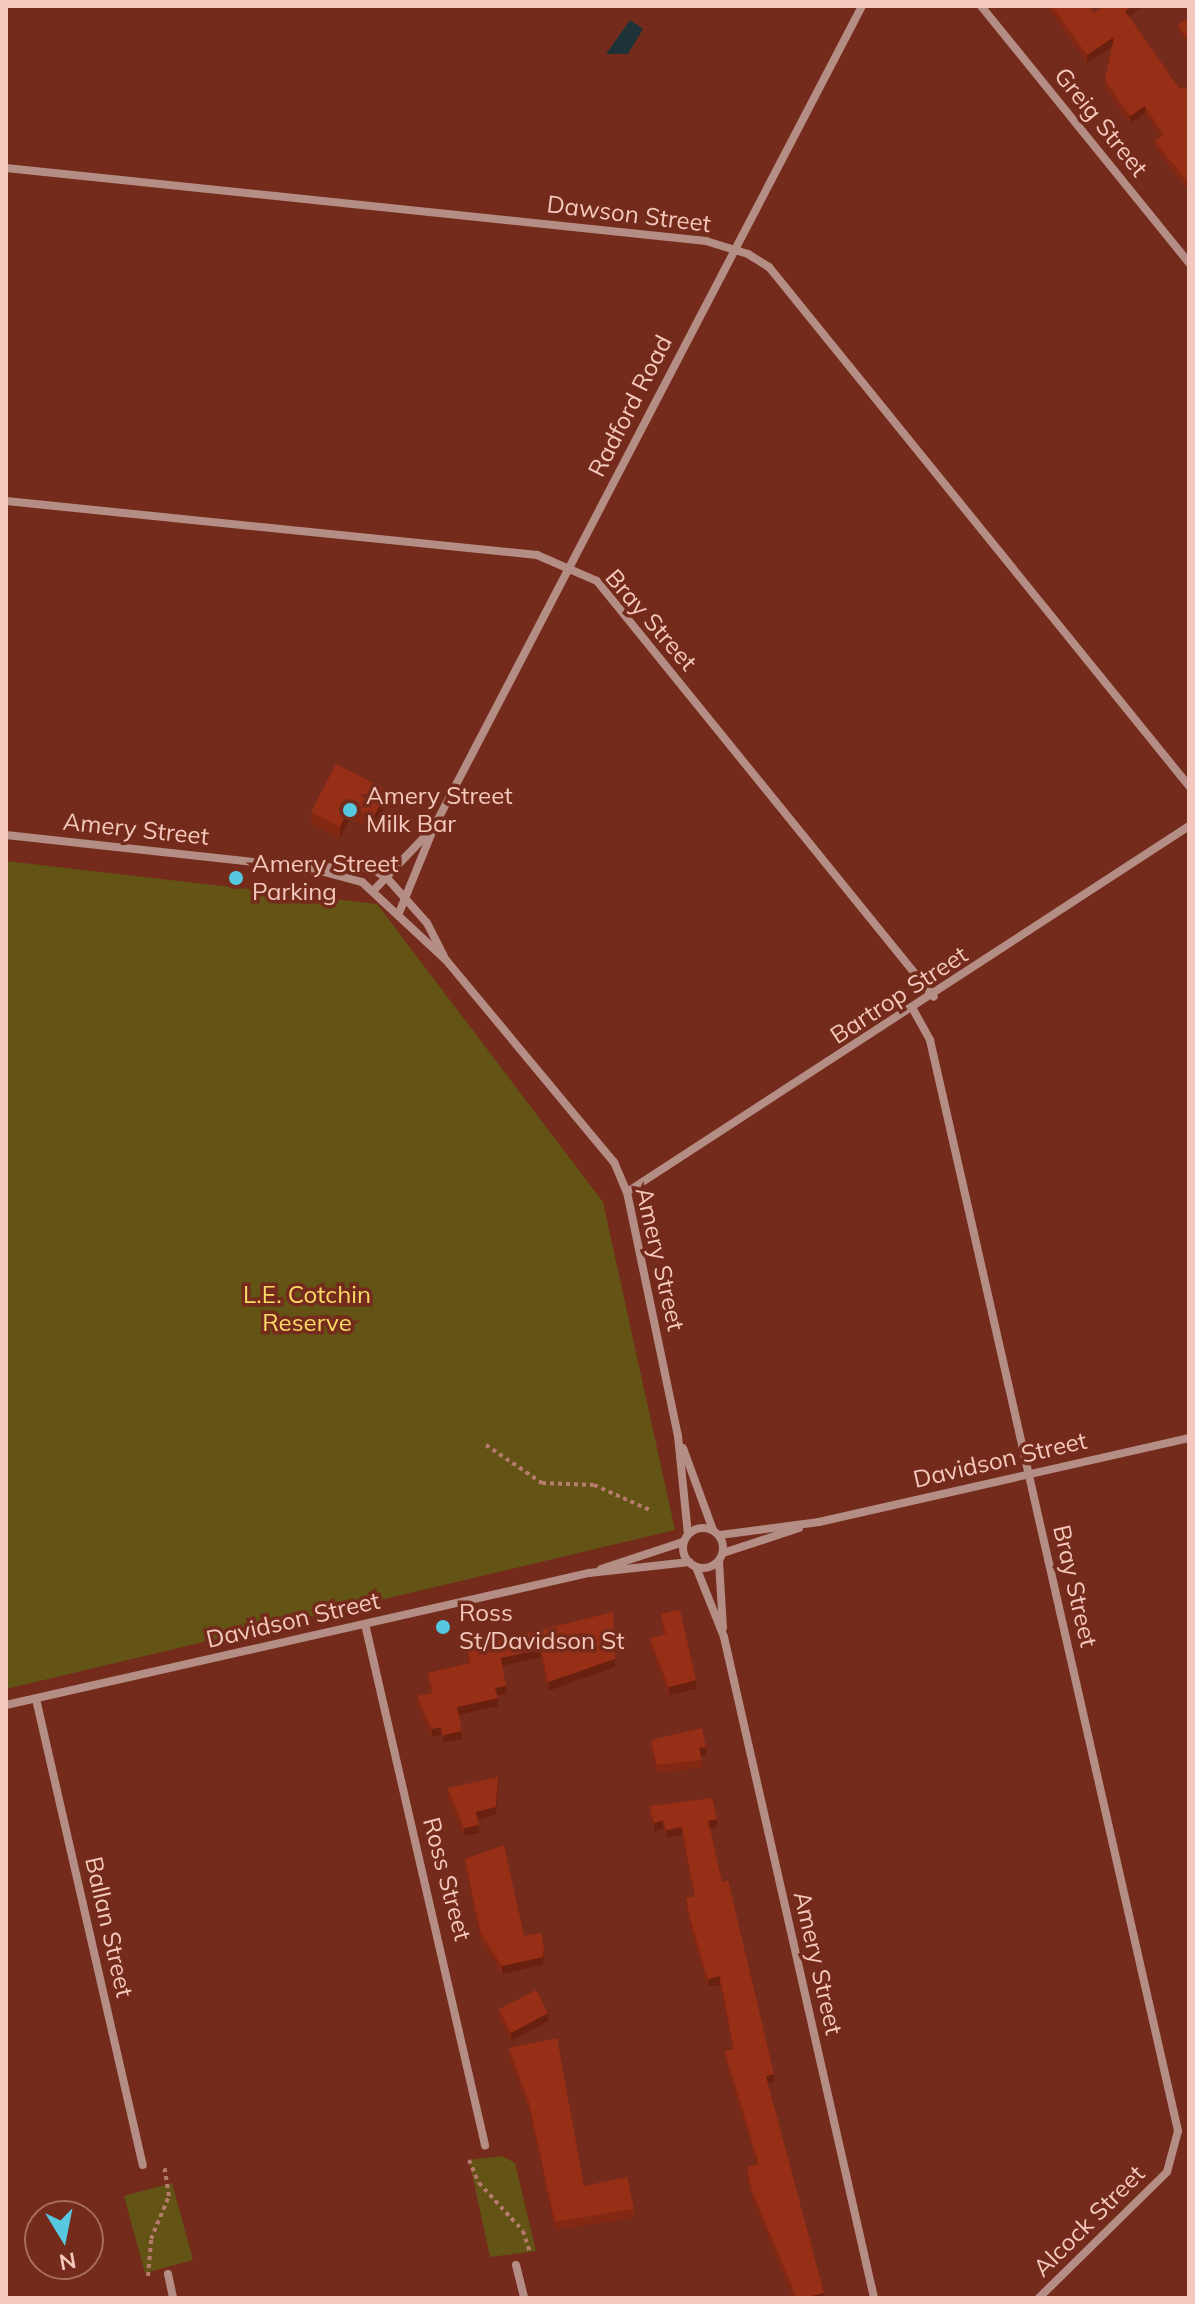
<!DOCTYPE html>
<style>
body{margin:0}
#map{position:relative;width:1195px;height:2304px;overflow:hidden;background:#742b1b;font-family:Mulish,sans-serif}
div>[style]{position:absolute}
.green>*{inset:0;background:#635315}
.water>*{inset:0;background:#1e3338}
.path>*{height:4px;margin-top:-2px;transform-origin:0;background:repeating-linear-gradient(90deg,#b67b6d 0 4px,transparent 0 8px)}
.minor>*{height:8px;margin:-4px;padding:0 4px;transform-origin:4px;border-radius:4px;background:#b48e85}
.minor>.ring{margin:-4px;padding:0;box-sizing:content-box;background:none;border:8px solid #b48e85;border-radius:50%}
.wall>*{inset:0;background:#822813}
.shaded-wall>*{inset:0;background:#6a200f}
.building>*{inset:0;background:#972e16}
.dots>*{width:22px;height:22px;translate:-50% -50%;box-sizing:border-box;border:4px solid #742b1b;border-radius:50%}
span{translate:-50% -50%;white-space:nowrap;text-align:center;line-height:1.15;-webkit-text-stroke:7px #742b1b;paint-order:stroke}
.street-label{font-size:24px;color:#f5c8bd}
.poi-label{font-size:24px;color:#f5c8bd}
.left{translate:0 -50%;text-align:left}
.park-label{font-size:24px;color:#fbdb66}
.frame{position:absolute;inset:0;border:8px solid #f5c8bd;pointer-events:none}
.north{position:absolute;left:24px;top:2200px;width:80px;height:80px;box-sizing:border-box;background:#742b1b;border:2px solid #a86a5c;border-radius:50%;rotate:170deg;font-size:22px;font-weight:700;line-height:32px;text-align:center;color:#f5c8bd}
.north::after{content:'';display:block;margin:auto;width:28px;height:36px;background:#56c9e1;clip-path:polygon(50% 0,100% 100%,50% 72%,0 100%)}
</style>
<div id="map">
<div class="green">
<i style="clip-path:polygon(6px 861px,377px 904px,603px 1202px,675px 1530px,6px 1689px)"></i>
<i style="clip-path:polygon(502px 2156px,515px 2163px,536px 2251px,490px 2257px,469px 2160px)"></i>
<i style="clip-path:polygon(172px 2183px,193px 2260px,145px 2273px,124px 2196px)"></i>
</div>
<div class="water">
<i style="clip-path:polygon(630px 20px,643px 29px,628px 54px,606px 54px)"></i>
</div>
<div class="path">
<i style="left:486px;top:1445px;width:68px;rotate:34.2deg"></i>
<i style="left:542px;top:1483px;width:52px;rotate:2.2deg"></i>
<i style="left:594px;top:1485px;width:64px;rotate:24.1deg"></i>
<i style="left:469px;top:2160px;width:25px;rotate:67deg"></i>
<i style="left:479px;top:2183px;width:65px;rotate:47.5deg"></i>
<i style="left:523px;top:2231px;width:23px;rotate:72deg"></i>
<i style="left:148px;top:2276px;width:37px;rotate:-85deg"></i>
<i style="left:151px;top:2239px;width:47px;rotate:-67.3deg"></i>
<i style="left:169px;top:2196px;width:31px;rotate:-99deg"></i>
</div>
<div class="minor">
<i style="left:981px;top:6px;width:331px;rotate:51deg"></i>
<i style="left:6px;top:168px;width:704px;rotate:5.95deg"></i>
<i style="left:706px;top:241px;width:44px;rotate:17.2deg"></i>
<i style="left:748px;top:254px;width:25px;rotate:32deg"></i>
<i style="left:769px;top:267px;width:668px;rotate:51.02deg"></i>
<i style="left:6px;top:501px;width:534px;rotate:5.81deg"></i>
<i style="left:537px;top:555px;width:65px;rotate:23.4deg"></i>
<i style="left:597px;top:581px;width:535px;rotate:50.99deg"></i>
<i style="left:6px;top:835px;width:305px;rotate:6.2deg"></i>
<i style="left:309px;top:868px;width:55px;rotate:14.8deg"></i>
<i style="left:362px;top:882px;width:115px;rotate:42.9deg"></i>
<i style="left:446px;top:960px;width:263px;rotate:50.3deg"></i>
<i style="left:614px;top:1162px;width:33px;rotate:67deg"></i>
<i style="left:627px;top:1192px;width:249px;rotate:78.2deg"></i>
<i style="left:678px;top:1436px;width:99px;rotate:84.2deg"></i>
<i style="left:314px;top:867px;width:57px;rotate:1deg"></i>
<i style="left:371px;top:868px;width:19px;rotate:32deg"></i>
<i style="left:387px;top:878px;width:60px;rotate:48.4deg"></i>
<i style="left:427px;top:923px;width:37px;rotate:63deg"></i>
<i style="left:375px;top:889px;width:79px;rotate:-46.5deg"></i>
<i style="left:399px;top:913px;width:95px;rotate:-67.8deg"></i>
<i style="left:435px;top:825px;width:924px;rotate:-62.46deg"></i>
<i style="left:914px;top:1011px;width:33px;rotate:61deg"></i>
<i style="left:930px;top:1040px;width:1119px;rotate:77.19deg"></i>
<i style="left:1178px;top:2131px;width:42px;rotate:105deg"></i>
<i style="left:1167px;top:2172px;width:180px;rotate:135.5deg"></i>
<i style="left:627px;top:1192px;width:671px;rotate:-33.07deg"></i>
<i style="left:683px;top:1448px;width:87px;rotate:69.9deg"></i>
<i class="ring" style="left:683px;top:1528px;width:32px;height:32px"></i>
<i style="left:720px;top:1535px;width:100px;rotate:-7.5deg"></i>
<i style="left:819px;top:1522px;width:379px;rotate:-12.8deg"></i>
<i style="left:723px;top:1553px;width:80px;rotate:-18.2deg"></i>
<i style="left:719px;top:1561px;width:67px;rotate:86.6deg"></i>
<i style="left:696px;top:1567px;width:75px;rotate:68.2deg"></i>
<i style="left:724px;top:1637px;width:678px;rotate:77.21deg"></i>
<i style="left:601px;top:1569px;width:86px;rotate:-18.2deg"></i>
<i style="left:365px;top:1624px;width:535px;rotate:77.03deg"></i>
<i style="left:36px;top:1699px;width:478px;rotate:77.1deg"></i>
<i style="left:6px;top:1705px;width:598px;rotate:-12.76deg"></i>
<i style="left:589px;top:1573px;width:101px;rotate:-6.3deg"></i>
<i style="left:516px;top:2265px;width:34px;rotate:76deg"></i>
<i style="left:168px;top:2274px;width:25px;rotate:78deg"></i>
</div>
<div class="wall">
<i style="clip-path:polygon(1047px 6px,1089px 6px,1094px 13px,1104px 6px,1144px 6px,1129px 16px,1179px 88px,1189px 87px,1189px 192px,1155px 148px,1155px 141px,1160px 137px,1145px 113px,1130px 124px,1105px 88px,1105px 80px,1112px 46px,1087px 63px)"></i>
<i style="clip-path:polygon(1189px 17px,1189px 45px,1178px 29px,1178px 25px)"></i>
<i style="clip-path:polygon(387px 802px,373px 830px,350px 818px,340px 839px,311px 824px,311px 812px)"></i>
<i style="clip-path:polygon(661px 1614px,696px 1689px,669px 1695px,650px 1646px,650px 1638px,664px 1635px,661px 1622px)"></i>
<i style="clip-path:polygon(466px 1641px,497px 1641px,615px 1667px,548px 1691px,541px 1657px,502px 1666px,506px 1694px,497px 1696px,498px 1706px,458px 1715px,462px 1739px,443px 1743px,441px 1735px,432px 1737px,417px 1704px,417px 1696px,431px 1693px,428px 1681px,428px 1673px,469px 1663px,466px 1649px)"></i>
<i style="clip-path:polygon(651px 1740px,706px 1755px,701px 1756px,702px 1768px,657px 1773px,651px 1748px)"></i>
<i style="clip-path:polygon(498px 1785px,496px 1815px,478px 1819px,479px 1833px,464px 1836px,448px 1797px,448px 1788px)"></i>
<i style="clip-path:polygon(650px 1806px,717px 1827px,710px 1829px,722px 1882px,774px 2082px,768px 2084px,824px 2298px,793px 2298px,752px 2198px,747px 2175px,747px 2167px,757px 2165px,725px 2060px,725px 2051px,733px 2050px,720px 1985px,708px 1987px,692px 1933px,686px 1906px,686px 1898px,694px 1897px,682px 1835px,666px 1838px,663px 1828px,654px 1831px,650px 1814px)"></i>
<i style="clip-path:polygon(465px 1859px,524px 1936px,544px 1955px,543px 1965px,502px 1974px,481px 1941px,465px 1868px)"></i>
<i style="clip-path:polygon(499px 2009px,548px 2021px,511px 2041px,499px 2018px)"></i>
<i style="clip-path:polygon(509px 2048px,584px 2186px,634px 2209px,634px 2218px,555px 2230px,529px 2110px,509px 2057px)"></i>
</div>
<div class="shaded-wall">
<i style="clip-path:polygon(1133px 6px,1144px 6px,1125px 19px,1125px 11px)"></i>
<i style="clip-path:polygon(1114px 37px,1114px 45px,1087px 63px,1087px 55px)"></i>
<i style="clip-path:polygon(1145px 106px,1145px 113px,1130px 124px,1130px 116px)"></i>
<i style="clip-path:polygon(387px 790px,387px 802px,373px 830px,373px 818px)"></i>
<i style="clip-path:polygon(350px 806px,350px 818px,340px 839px,340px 827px)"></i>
<i style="clip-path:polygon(541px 1649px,541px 1657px,501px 1666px,501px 1658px)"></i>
<i style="clip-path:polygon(615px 1659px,615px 1667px,548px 1691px,548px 1682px)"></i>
<i style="clip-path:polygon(696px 1680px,696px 1689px,669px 1695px,669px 1687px)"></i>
<i style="clip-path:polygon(506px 1686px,506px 1694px,495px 1696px,495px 1688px)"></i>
<i style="clip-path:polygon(498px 1698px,498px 1706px,457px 1715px,457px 1707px)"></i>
<i style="clip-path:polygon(441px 1727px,441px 1735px,432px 1737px,432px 1729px)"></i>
<i style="clip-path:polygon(462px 1731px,462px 1739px,443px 1743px,443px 1735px)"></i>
<i style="clip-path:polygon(706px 1747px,706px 1755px,699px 1756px,699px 1748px)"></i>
<i style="clip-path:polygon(498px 1785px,496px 1815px,476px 1820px,476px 1812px)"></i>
<i style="clip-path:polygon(717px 1819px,717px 1827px,708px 1829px,708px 1821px)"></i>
<i style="clip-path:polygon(663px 1820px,663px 1828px,654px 1831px,654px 1823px)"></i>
<i style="clip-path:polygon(479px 1825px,479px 1833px,464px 1836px,464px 1828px)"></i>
<i style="clip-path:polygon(682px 1827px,682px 1835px,666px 1838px,666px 1830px)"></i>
<i style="clip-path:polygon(544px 1947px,543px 1965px,502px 1974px,502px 1966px)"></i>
<i style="clip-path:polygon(720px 1976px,720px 1985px,708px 1987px,708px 1979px)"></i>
<i style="clip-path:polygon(548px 2013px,548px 2021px,511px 2041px,511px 2033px)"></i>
<i style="clip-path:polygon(774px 2074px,774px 2082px,766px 2084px,766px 2076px)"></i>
<i style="clip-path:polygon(824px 2293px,824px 2298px,802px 2298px)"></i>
</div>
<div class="building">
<i style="clip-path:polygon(1052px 6px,1089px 6px,1094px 13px,1104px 6px,1133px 6px,1125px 11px,1179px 88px,1189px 87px,1189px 184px,1155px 141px,1164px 135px,1145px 106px,1130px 116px,1105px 80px,1114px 37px,1087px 55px)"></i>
<i style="clip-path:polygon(1189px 17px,1189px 41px,1178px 25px)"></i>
<i style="clip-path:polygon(336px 764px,387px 790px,373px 818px,350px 806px,340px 827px,311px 812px)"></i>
<i style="clip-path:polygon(680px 1610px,696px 1680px,669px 1687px,650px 1638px,666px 1634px,661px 1614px)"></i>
<i style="clip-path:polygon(613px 1612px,615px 1659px,548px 1682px,541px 1649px,501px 1658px,506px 1686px,495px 1688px,498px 1698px,457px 1707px,462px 1731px,443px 1735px,441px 1727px,432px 1729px,417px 1696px,433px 1693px,428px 1673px,471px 1663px,466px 1641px,497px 1641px)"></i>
<i style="clip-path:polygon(702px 1728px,706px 1747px,699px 1748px,702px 1760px,657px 1765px,651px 1740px)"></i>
<i style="clip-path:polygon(498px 1777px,496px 1807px,476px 1812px,479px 1825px,464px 1828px,448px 1788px)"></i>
<i style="clip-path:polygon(712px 1798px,717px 1819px,708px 1821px,722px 1882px,728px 1880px,774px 2074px,766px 2076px,824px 2293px,802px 2298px,797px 2298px,752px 2190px,747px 2167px,759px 2164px,725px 2051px,734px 2049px,720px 1976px,708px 1979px,692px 1925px,686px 1898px,695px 1896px,682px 1827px,666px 1830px,663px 1820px,654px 1823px,650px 1806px)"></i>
<i style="clip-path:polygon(504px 1845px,524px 1936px,541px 1933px,544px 1947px,543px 1957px,502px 1966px,481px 1933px,465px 1859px)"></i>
<i style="clip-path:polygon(536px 1990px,548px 2013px,511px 2033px,499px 2009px)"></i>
<i style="clip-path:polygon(557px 2038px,584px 2186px,627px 2177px,634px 2209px,555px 2222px,529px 2102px,509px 2048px)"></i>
</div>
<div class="dots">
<i style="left:350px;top:810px;background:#56c9e1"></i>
<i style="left:236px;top:878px;background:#56c9e1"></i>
<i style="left:443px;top:1627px;background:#56c9e1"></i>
</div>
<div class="street-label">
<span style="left:1101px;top:122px;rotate:51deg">Greig Street</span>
<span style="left:629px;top:214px;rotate:7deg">Dawson Street</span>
<span style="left:630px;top:406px;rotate:-63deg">Radford Road</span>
<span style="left:651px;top:620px;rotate:49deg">Bray Street</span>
<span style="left:136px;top:829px;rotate:6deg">Amery Street</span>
<span style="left:899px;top:995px;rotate:-33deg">Bartrop Street</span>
<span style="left:660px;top:1259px;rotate:77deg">Amery Street</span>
<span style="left:1000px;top:1460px;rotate:-13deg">Davidson Street</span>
<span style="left:1075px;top:1586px;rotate:77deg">Bray Street</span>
<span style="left:293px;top:1620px;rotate:-13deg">Davidson Street</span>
<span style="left:447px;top:1879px;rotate:75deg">Ross Street</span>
<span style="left:109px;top:1927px;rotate:77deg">Ballan Street</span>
<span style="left:818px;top:1963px;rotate:77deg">Amery Street</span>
<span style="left:1089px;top:2221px;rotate:-45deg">Alcock Street</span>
</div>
<div class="poi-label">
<span class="left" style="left:366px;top:810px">Amery Street<br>Milk Bar</span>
<span class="left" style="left:252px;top:878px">Amery Street<br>Parking</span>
<span class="left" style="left:459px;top:1627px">Ross<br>St/Davidson St</span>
</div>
<div class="park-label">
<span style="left:307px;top:1309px">L.E. Cotchin<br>Reserve</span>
</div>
<div class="frame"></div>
<div class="north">N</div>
</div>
